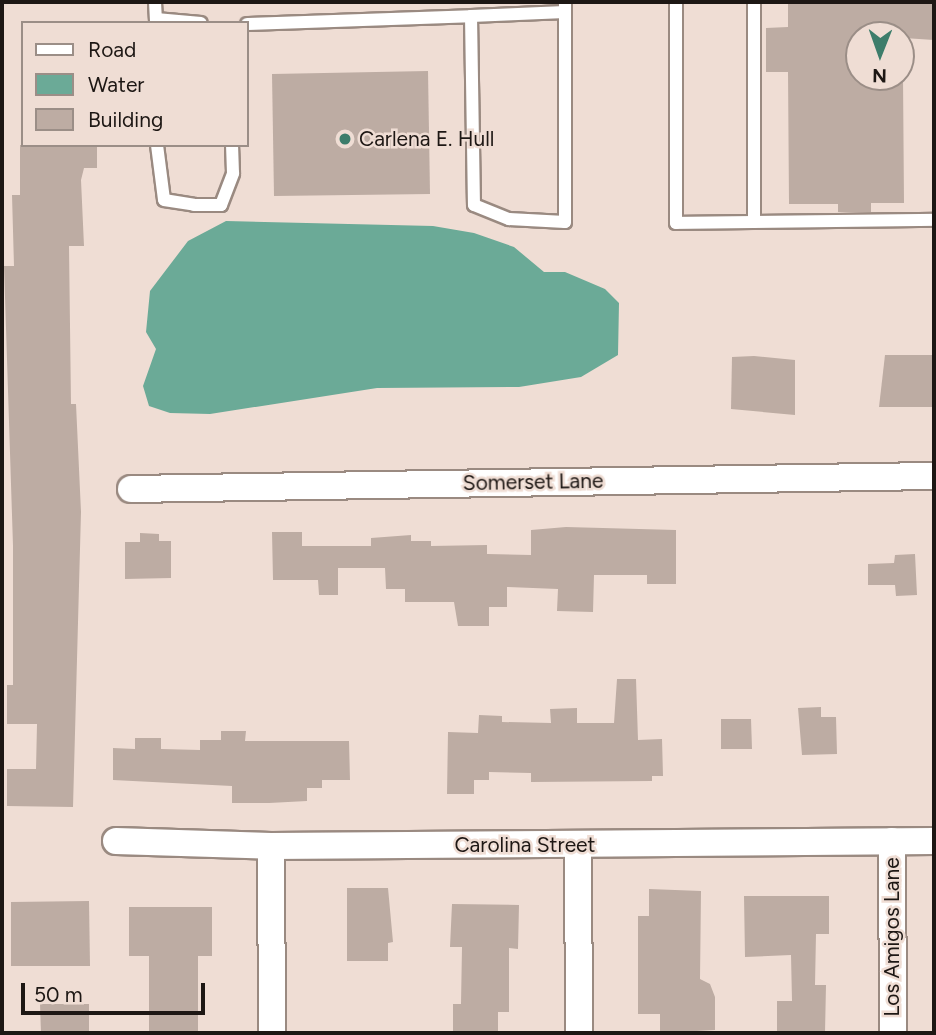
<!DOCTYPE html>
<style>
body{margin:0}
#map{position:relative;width:936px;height:1035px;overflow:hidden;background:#efddd4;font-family:Figtree,sans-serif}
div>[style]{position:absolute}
.water>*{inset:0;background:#6baa97}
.building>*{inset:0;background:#bdaca3}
.roads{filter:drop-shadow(2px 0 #9a8a81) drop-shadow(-2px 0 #9a8a81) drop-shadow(0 2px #9a8a81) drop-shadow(0 -2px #9a8a81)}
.service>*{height:12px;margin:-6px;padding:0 6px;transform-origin:6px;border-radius:6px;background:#fff}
.minor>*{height:26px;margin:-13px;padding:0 13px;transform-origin:13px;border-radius:13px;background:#fff}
.dots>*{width:19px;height:19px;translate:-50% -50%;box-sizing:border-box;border:4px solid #efddd4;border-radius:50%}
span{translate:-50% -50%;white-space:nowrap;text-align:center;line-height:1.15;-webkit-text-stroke:5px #efddd4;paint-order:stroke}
.poi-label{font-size:21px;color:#1d1714}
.left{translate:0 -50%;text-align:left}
.street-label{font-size:21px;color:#1d1714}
.frame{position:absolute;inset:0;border:4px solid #1d1714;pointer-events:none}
.legend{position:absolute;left:21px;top:21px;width:228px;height:126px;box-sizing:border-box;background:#efddd4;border:2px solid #9b8e87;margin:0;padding:9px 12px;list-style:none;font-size:21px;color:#1d1714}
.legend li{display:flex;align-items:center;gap:14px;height:35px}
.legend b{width:35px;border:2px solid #9b8e87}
.north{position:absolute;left:845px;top:21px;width:70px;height:70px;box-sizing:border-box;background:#efddd4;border:2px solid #9b8e87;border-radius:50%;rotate:181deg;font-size:19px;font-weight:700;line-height:28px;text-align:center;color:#1d1714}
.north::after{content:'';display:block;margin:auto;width:24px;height:32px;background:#3d7d6b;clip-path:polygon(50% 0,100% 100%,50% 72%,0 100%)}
.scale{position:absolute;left:21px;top:983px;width:184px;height:32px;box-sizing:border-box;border:4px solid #1d1714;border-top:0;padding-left:9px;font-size:21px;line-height:24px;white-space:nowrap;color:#1d1714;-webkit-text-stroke:5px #efddd4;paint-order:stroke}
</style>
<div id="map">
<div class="water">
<i style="clip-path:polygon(226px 221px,433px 226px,474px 233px,514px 247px,544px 272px,565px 272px,605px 289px,619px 303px,618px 355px,581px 377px,519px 387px,377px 388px,210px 414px,170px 413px,149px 406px,143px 386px,156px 349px,146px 332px,150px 291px,188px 241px)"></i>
</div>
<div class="building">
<i style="clip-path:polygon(788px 2px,934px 2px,934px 40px,859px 35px,859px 77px,903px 77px,904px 203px,871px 203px,871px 212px,838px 212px,838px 204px,789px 204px,788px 72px,766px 72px,766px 28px,788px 27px)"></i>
<i style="clip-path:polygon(428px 71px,430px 194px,274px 196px,272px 74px)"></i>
<i style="clip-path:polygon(20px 145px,97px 145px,97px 168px,84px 168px,81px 180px,84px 246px,69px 246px,71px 404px,76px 404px,81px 512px,73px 807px,7px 806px,7px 769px,36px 769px,37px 724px,7px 724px,7px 685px,13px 685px,13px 546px,4px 266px,14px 266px,12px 195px,20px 195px)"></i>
<i style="clip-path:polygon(885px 355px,932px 355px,934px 407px,879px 407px)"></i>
<i style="clip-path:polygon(754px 356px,795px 360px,795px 415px,731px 409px,732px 357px)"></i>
<i style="clip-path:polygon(566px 527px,676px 530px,676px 584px,647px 584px,647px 575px,594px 575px,593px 612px,557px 611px,558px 589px,507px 587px,507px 607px,489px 607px,489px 626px,458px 626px,454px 602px,405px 602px,405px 589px,386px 589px,385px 568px,338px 568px,338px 595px,319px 595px,318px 580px,273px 580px,272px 532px,302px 532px,302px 546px,371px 546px,371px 538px,411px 535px,411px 541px,431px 541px,431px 546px,487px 545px,487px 554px,531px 555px,531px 530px)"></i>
<i style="clip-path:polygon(140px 533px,159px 534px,159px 541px,171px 541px,171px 578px,125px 579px,125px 542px,140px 542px)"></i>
<i style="clip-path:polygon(915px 554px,917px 595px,896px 596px,895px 585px,868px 585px,868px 564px,894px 563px,895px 555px)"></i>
<i style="clip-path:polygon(617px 679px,636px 679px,638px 740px,662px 739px,663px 776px,652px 776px,652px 781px,531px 782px,531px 773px,489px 772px,489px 780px,474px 780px,474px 794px,447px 794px,448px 732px,478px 733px,479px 715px,502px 716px,502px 722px,551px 723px,550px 709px,577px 708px,577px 723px,614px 723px)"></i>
<i style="clip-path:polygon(821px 707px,821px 717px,836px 717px,837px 754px,802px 755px,798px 708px)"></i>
<i style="clip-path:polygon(721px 719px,751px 719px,752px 749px,721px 749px)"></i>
<i style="clip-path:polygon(221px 731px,246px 731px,245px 741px,349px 741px,350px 780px,322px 780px,322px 788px,307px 788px,307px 801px,269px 803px,232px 803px,232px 786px,113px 780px,113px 748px,135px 749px,135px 738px,161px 738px,161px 749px,200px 750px,200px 740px,221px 740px)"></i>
<i style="clip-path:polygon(347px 888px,388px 888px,393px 942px,388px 943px,388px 961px,347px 961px)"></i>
<i style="clip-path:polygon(649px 889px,701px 891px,700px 979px,710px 984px,715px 997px,715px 1030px,660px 1033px,660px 1014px,638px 1014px,638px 916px,649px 916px)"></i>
<i style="clip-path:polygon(744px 896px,829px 896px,829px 934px,816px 934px,815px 985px,826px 985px,825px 1033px,777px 1033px,777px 1001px,792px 1001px,791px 955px,745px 957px)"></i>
<i style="clip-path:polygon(89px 901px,90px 966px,11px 966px,11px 902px)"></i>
<i style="clip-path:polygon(452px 904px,519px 905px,518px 949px,509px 948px,509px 1012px,498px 1012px,498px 1033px,453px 1031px,453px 1004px,461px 1004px,462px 947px,450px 947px)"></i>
<i style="clip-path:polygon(129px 907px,212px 907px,212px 956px,198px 956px,198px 1033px,149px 1033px,149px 956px,129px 956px)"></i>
<i style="clip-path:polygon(40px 1004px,89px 1004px,89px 1033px,41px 1033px)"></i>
</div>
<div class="roads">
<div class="service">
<i style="left:155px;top:2px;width:21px;rotate:87deg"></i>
<i style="left:676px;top:2px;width:221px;rotate:90deg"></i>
<i style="left:676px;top:223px;width:258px;rotate:-0.7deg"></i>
<i style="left:565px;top:12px;width:94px;rotate:177.6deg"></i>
<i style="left:471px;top:16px;width:189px;rotate:89.1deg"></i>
<i style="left:474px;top:205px;width:38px;rotate:22deg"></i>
<i style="left:509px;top:219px;width:56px;rotate:3.1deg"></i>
<i style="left:565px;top:222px;width:220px;rotate:-90deg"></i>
<i style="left:156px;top:19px;width:45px;rotate:5.1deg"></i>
<i style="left:247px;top:24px;width:224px;rotate:-2deg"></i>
<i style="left:157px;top:145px;width:55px;rotate:82.7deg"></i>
<i style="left:164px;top:200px;width:30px;rotate:9deg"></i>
<i style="left:194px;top:205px;width:27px"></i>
<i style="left:221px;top:205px;width:34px;rotate:-69deg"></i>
<i style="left:233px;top:173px;width:28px;rotate:-92deg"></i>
<i style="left:754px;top:222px;width:220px;rotate:-90deg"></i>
</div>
<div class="minor">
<i style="left:131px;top:489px;width:803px;rotate:-0.93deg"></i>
<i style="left:116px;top:841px;width:155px;rotate:1.8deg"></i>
<i style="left:271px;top:846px;width:663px;rotate:-0.43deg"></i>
<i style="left:892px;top:841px;width:192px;rotate:89.7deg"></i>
<i style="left:578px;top:845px;width:188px;rotate:89.7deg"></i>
<i style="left:271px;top:846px;width:187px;rotate:89.7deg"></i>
</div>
</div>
<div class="dots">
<i style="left:345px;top:139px;background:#3d7d6b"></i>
</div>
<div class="poi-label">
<span class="left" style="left:359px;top:139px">Carlena E. Hull</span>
</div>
<div class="street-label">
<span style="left:533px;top:482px;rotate:-1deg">Somerset Lane</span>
<span style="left:525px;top:845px">Carolina Street</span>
<span style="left:892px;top:937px;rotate:-90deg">Los Amigos Lane</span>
</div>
<div class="frame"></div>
<ul class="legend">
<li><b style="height:9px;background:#fff"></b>Road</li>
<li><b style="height:19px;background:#6baa97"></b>Water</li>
<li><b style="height:19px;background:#bdaca3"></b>Building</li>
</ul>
<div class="north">N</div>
<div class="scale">50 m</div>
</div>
